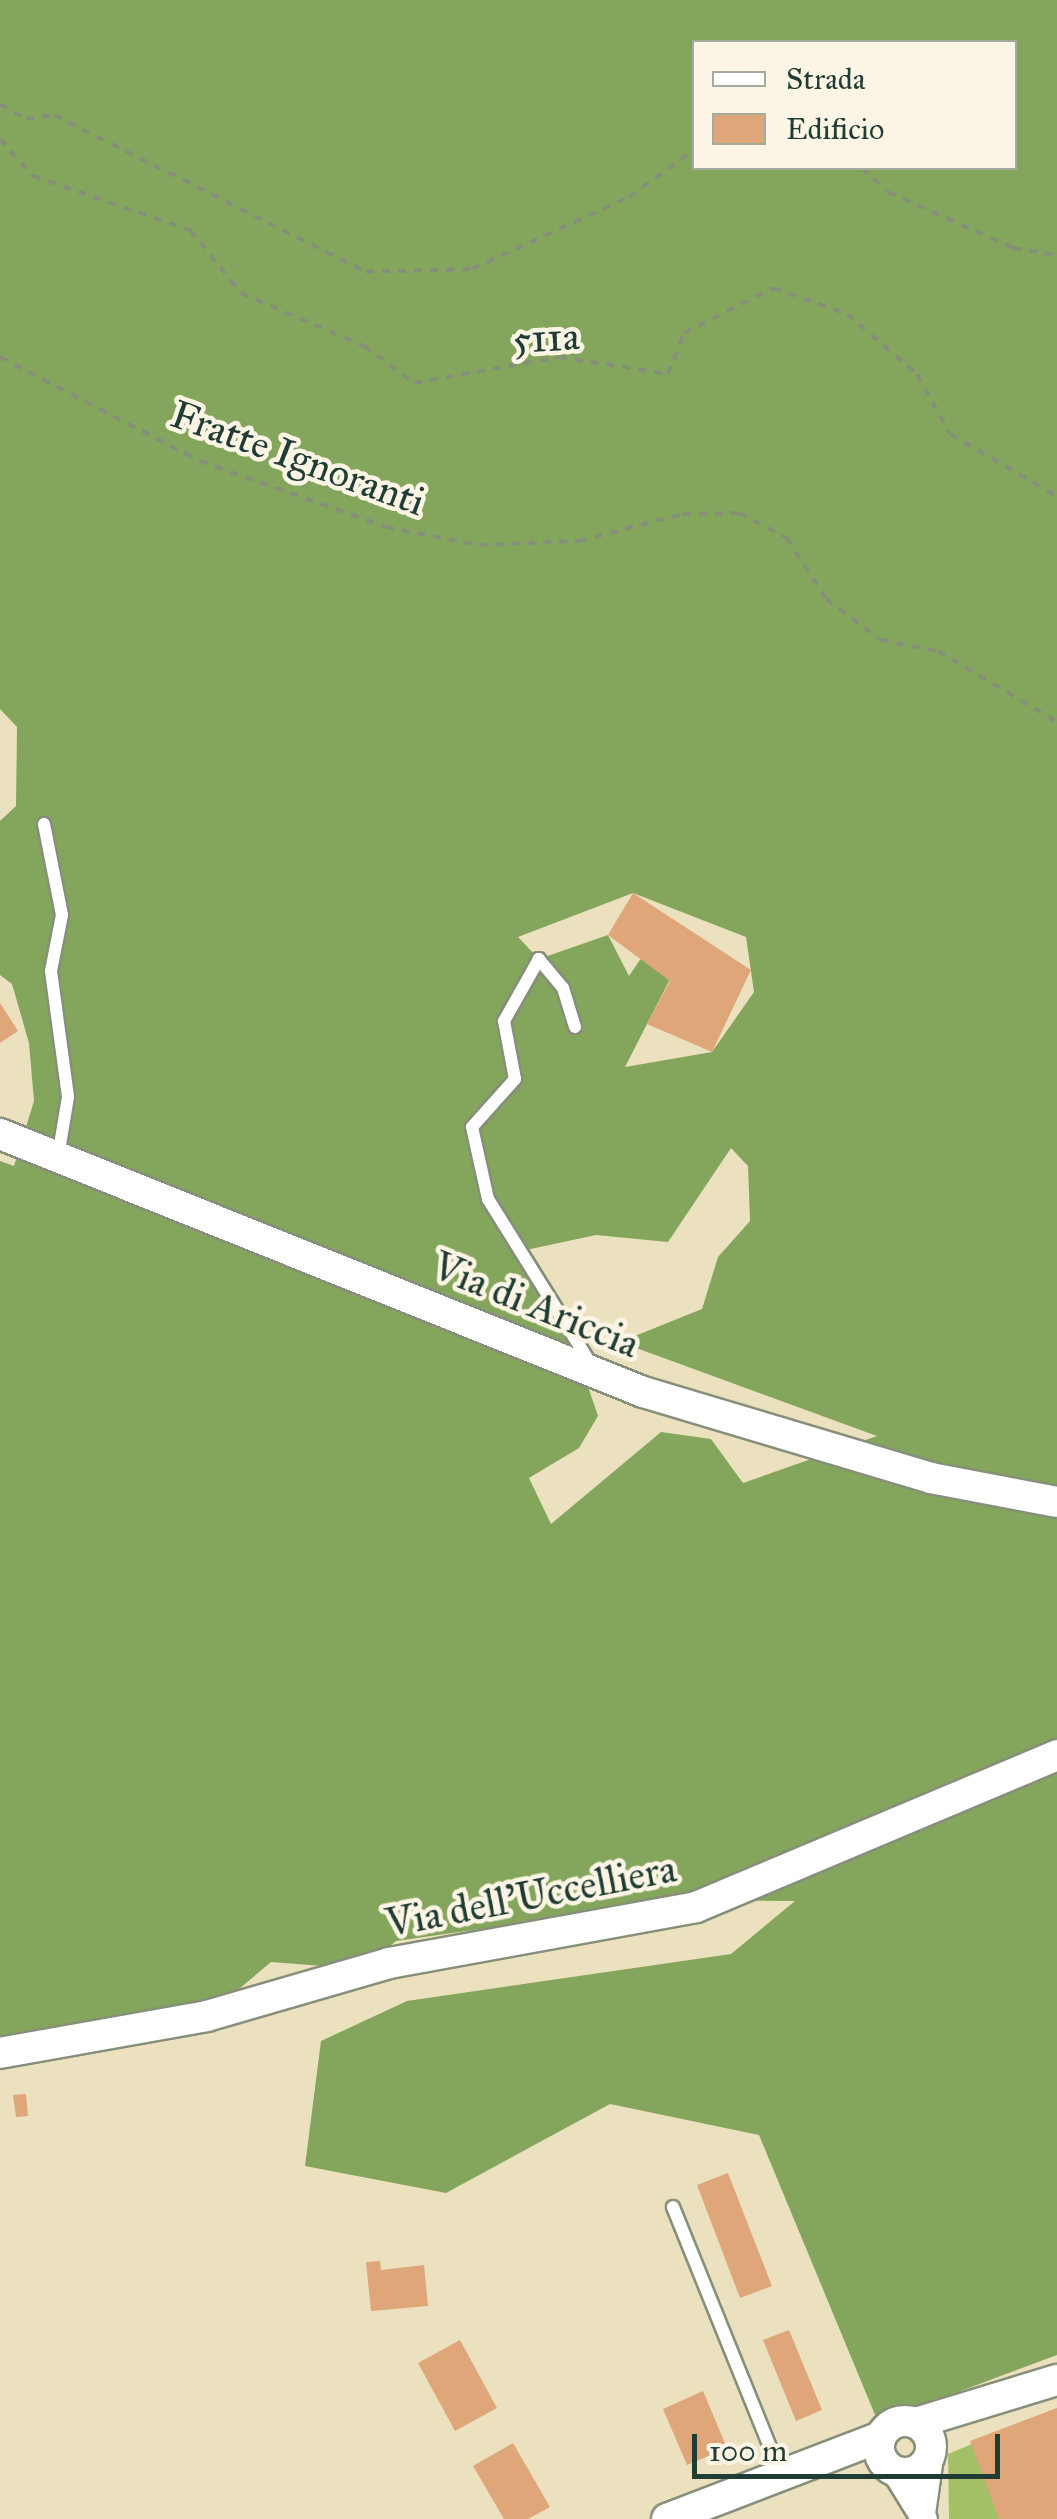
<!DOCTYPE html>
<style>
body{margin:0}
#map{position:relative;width:1057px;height:2519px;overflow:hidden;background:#ece1bf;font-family:"IM FELL Great Primer",serif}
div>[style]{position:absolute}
.green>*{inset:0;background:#a4c067}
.forest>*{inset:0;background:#83a65c}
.building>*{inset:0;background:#dfa67a}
.path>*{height:4px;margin-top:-2px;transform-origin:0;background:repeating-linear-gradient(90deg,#868f7a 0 8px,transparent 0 16px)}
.roads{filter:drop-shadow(2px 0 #868f7a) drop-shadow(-2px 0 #868f7a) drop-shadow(0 2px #868f7a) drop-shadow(0 -2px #868f7a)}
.service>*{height:12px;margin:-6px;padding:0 6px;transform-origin:6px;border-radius:6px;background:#fff}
.minor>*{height:25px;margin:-12.5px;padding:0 12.5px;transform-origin:12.5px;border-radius:12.5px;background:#fff}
.tertiary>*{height:30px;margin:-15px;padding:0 15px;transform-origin:15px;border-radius:15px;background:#fff}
.tertiary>.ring{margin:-15px;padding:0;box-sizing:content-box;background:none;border:30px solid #fff;border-radius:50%}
span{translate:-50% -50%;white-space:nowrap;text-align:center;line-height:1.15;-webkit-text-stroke:9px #fcf5e5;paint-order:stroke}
.street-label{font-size:40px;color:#1f3d34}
.legend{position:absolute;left:692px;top:40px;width:325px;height:130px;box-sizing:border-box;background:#fcf5e5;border:2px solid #a4ab9e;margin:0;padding:12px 18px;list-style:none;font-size:30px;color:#1f3d34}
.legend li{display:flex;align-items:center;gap:20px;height:50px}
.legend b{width:50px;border:2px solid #a4ab9e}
.scale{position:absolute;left:692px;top:2434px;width:308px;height:45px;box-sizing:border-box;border:5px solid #1f3d34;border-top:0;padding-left:12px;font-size:30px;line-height:35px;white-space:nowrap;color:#1f3d34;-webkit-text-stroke:8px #fcf5e5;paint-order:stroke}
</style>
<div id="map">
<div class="green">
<i style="clip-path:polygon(1057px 2408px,1057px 2519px,949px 2519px,948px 2454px)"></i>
</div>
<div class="forest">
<i style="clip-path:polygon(evenodd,0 0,1057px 0,1057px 2355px,878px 2422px,759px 2135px,610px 2104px,446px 2193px,305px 2166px,321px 2041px,407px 2001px,731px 1954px,795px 1901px,682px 1900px,396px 1941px,362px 1969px,271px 1962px,207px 2016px,0 2053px,0 1161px,14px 1166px,34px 1101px,29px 1043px,12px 984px,0 975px,0 821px,16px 806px,17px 727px,0 709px,0 0,694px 42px,1014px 42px,1014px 168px,694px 168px,694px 42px,0 0,633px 893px,746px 937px,754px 992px,712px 1052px,625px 1067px,686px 948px,648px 948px,629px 976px,608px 935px,539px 959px,518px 937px,633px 893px,0 0,731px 1148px,748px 1166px,750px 1221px,718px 1257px,702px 1309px,620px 1342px,877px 1436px,743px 1483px,711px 1439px,661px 1432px,551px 1524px,529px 1478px,579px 1448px,598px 1416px,562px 1310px,526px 1250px,596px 1235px,668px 1242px,731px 1148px)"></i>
</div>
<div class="building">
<i style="clip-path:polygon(633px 893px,751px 970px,712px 1052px,647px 1024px,670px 981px,608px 935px)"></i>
<i style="clip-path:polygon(0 1003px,18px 1031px,0 1043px)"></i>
<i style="clip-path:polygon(26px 2094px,28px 2116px,16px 2117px,13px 2095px)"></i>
<i style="clip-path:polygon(728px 2173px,772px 2286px,740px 2298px,697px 2185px)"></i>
<i style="clip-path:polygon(380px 2261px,381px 2270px,424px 2265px,428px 2306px,371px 2311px,366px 2262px)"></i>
<i style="clip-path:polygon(789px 2330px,822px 2410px,796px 2421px,763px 2340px)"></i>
<i style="clip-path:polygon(460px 2340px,497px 2408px,455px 2431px,418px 2363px)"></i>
<i style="clip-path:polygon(703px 2391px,727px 2448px,687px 2465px,663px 2409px)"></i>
<i style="clip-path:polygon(1057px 2408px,1057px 2519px,999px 2519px,970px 2441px)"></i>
<i style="clip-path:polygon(513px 2443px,550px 2507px,528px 2519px,504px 2519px,473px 2466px)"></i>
</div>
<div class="path">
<i style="left:0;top:104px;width:30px;rotate:30deg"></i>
<i style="left:26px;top:119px;width:28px;rotate:-8deg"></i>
<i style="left:54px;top:115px;width:349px;rotate:26.7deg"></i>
<i style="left:366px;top:272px;width:106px;rotate:-1.6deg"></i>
<i style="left:472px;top:269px;width:173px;rotate:-24.6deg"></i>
<i style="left:629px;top:197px;width:80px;rotate:-35.9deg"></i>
<i style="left:0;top:139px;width:50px;rotate:48.3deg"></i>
<i style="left:33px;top:176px;width:166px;rotate:19deg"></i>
<i style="left:190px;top:230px;width:81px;rotate:51deg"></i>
<i style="left:241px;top:293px;width:134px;rotate:23.3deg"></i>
<i style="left:364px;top:346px;width:62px;rotate:36.5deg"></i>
<i style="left:414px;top:383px;width:147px;rotate:-10.2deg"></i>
<i style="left:559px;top:357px;width:110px;rotate:8.9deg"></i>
<i style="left:668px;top:374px;width:44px;rotate:-68.7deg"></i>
<i style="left:684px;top:333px;width:100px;rotate:-26.8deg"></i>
<i style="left:773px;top:288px;width:78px;rotate:19.4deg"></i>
<i style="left:847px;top:314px;width:92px;rotate:40.6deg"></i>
<i style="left:917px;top:374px;width:68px;rotate:61.2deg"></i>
<i style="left:950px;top:434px;width:124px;rotate:30.1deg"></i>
<i style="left:862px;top:168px;width:35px;rotate:43deg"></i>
<i style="left:888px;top:192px;width:137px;rotate:24.1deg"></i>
<i style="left:1013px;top:248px;width:45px;rotate:9deg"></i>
<i style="left:0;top:357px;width:225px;rotate:27.5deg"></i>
<i style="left:200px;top:461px;width:197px;rotate:19.5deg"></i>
<i style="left:386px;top:527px;width:95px;rotate:11deg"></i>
<i style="left:479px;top:545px;width:100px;rotate:-2.3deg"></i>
<i style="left:579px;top:541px;width:107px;rotate:-14.6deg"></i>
<i style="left:683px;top:514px;width:56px;rotate:-1deg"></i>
<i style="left:739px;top:513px;width:54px;rotate:27.5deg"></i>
<i style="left:787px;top:538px;width:72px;rotate:57.4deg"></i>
<i style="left:826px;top:599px;width:69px;rotate:36.7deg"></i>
<i style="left:881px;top:640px;width:58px;rotate:10.9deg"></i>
<i style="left:938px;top:651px;width:139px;rotate:30.8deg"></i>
</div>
<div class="roads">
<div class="service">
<i style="left:44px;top:824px;width:93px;rotate:78.8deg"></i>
<i style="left:62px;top:915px;width:57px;rotate:101.1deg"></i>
<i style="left:51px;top:971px;width:127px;rotate:82.3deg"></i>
<i style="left:68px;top:1097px;width:61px;rotate:99.5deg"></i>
<i style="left:575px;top:1027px;width:41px;rotate:-107.1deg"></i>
<i style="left:563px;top:988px;width:38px;rotate:-130deg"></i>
<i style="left:539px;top:959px;width:71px;rotate:119.4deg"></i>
<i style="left:504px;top:1021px;width:59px;rotate:79.3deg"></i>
<i style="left:515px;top:1079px;width:64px;rotate:131.9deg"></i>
<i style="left:472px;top:1127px;width:74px;rotate:77.5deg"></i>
<i style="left:488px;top:1199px;width:197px;rotate:58.1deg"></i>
<i style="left:673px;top:2207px;width:288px;rotate:68deg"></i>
</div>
<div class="minor">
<i style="left:895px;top:2472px;width:55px;rotate:58.3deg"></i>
<i style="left:922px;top:2513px;width:57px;rotate:-81.9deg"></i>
</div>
<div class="tertiary">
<i style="left:0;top:1134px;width:693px;rotate:21.86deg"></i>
<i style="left:643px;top:1392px;width:301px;rotate:16.6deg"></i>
<i style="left:931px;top:1478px;width:128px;rotate:10.8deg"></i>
<i style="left:0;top:2053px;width:210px;rotate:-10.1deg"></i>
<i style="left:207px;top:2016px;width:190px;rotate:-16.2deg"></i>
<i style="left:389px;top:1963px;width:312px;rotate:-10.3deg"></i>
<i style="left:696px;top:1907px;width:392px;rotate:-22.8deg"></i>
<i class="ring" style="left:879px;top:2421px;width:22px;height:22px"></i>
<i style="left:916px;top:2423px;width:147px;rotate:-17deg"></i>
<i style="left:667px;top:2519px;width:229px;rotate:-21deg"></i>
</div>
</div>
<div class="street-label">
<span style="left:546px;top:338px;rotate:-3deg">511a</span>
<span style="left:298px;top:458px;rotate:20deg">Fratte Ignoranti</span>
<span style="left:536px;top:1305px;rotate:22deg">Via di Ariccia</span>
<span style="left:531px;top:1896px;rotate:-11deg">Via dell'Uccelliera</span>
</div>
<ul class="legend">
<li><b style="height:12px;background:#fff"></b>Strada</li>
<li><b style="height:28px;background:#dfa67a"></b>Edificio</li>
</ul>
<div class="scale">100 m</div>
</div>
